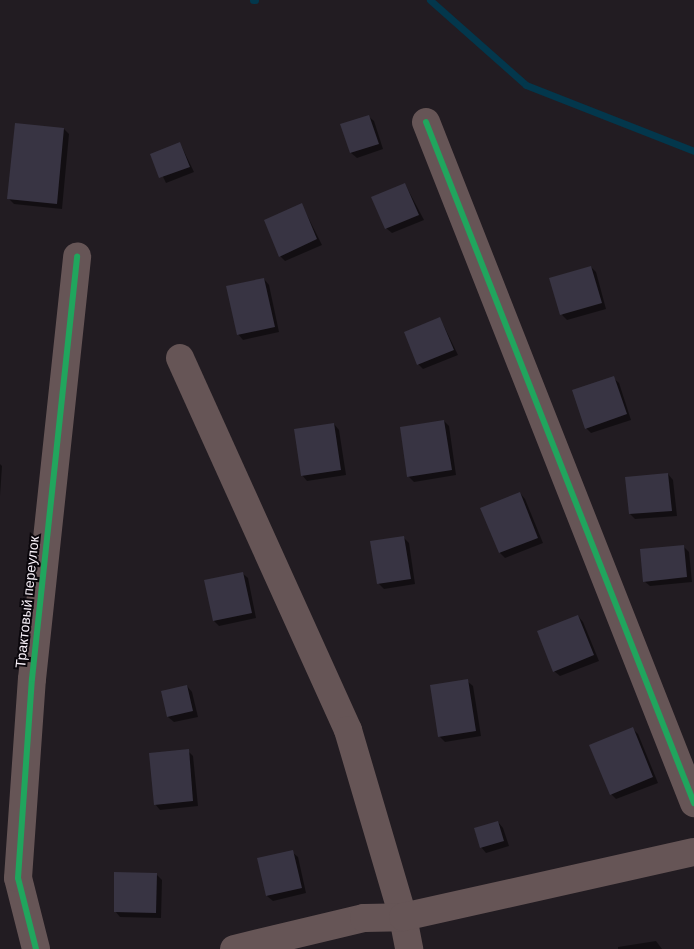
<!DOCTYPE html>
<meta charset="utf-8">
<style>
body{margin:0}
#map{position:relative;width:694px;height:949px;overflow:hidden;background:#221c22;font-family:Helvetica,sans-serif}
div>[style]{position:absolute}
.shadow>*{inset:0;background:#0007}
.stream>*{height:7px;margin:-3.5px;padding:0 3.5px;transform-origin:3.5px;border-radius:3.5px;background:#03374c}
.building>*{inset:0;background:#383443}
.minor>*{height:28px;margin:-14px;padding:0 14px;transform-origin:14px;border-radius:14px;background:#665556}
.cycleway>*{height:6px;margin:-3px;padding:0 3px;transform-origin:3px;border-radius:3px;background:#20a55d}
span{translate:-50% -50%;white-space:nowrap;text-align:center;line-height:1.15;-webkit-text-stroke:4px #0a060b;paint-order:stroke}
.street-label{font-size:14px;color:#f9f2fa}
</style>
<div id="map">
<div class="shadow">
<i style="clip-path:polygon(368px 116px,374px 121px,383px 149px,357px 158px,351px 153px,342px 125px)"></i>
<i style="clip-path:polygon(64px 129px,69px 134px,62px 209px,14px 204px,9px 199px)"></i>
<i style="clip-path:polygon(180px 143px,194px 172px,166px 183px,152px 154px)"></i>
<i style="clip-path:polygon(405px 184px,424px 220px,392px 233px,386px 228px)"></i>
<i style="clip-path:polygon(302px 205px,322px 245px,285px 261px,280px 256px)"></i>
<i style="clip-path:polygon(591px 267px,596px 272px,606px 309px,567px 320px,562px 315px)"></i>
<i style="clip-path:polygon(264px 279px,269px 285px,279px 332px,243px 340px,238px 334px)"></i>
<i style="clip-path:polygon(440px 318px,458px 355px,423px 369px,418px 364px)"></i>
<i style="clip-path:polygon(613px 378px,619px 383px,631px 420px,591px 433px,586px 428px)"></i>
<i style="clip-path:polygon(444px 421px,449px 426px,456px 475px,414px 482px,408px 476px)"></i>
<i style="clip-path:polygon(334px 424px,339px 430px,346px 475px,307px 481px,302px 475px)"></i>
<i style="clip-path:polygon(0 464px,2px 466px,0 496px)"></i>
<i style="clip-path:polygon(668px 474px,673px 480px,677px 516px,635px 519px,630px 514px)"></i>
<i style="clip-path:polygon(520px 493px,525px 499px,543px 543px,505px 558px,500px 553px,482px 508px)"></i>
<i style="clip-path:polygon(404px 538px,409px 543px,415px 584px,384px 589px,379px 584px,372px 542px)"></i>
<i style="clip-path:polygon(683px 546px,689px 552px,692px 582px,650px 586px,644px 581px)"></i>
<i style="clip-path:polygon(242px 573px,248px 578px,256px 618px,219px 626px,214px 621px)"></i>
<i style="clip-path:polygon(578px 616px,583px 622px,599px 661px,560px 676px,554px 671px)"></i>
<i style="clip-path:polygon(467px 681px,473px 686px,481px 736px,445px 742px,439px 736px)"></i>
<i style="clip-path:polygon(187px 686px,192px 692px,198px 717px,174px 722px,168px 717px)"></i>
<i style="clip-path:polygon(633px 729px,638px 734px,658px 783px,616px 799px,611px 794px)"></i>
<i style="clip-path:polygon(188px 751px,193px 756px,198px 806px,160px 810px,155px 804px)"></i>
<i style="clip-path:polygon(498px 822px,503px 828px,509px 846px,486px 853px,481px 847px)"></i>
<i style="clip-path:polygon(292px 852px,298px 857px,306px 893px,273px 901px,267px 896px,259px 859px)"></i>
<i style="clip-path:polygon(156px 874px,162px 880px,161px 918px,120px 917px,115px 911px)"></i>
<i style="clip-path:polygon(656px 941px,662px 949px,618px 949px,618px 947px)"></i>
</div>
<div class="stream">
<i style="left:253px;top:0;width:2px"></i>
<i style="left:430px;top:0;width:128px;rotate:41.5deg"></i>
<i style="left:526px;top:85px;width:180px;rotate:21.4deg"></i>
</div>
<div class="building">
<i style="clip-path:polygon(369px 115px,379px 144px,350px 153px,340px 124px)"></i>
<i style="clip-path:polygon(15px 123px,64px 128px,57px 204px,7px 199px)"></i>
<i style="clip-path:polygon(180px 142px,190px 167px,159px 178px,150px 154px)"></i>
<i style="clip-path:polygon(405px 183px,419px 215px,385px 229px,371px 197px)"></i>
<i style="clip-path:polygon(302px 203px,317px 239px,279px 257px,264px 220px)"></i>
<i style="clip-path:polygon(591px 266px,602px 303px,560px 315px,549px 278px)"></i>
<i style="clip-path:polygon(264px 278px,275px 327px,237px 335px,226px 286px)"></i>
<i style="clip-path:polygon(440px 317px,454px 350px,417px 365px,404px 332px)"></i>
<i style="clip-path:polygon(614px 376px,627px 414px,585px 429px,572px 390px)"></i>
<i style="clip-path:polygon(444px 420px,452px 470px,407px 477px,400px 427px)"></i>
<i style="clip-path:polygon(334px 423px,341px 470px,301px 476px,294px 429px)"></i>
<i style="clip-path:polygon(668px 473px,672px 511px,629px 514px,625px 477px)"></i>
<i style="clip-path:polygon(520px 492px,538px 538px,499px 553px,480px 508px)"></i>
<i style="clip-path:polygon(404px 536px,411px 579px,377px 584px,370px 541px)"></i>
<i style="clip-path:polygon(684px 545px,687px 577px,643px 582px,640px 549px)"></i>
<i style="clip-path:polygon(243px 572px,252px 613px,213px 621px,204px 580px)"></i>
<i style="clip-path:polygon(578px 615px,594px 655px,553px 672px,537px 631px)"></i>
<i style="clip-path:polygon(468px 679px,476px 731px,438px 737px,430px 685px)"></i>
<i style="clip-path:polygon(187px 685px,193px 711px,167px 717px,161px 691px)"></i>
<i style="clip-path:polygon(633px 727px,653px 777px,610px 795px,589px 745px)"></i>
<i style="clip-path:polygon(189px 749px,193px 801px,154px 805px,149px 753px)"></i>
<i style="clip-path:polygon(498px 821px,504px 841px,480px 848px,474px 828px)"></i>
<i style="clip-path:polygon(293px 850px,302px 888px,266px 896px,257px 858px)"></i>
<i style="clip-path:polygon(114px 872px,157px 873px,156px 913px,114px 912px)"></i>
</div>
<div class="minor">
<i style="left:426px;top:122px;width:732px;rotate:68.52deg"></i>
<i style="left:180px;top:358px;width:408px;rotate:65.7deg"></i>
<i style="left:348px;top:730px;width:195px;rotate:73.6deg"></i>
<i style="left:403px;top:917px;width:33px;rotate:79deg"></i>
<i style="left:36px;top:949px;width:73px;rotate:-104.2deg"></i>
<i style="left:18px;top:878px;width:199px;rotate:-86deg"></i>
<i style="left:32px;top:679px;width:425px;rotate:-83.9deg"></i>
<i style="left:234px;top:949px;width:134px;rotate:-13.4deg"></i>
<i style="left:364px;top:918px;width:39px;rotate:-1deg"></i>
<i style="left:403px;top:917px;width:298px;rotate:-12.6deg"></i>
</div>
<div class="cycleway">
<i style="left:426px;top:122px;width:732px;rotate:68.52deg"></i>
<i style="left:36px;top:949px;width:73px;rotate:-104.2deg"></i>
<i style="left:18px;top:878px;width:199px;rotate:-86deg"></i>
<i style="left:32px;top:679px;width:425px;rotate:-83.9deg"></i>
</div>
<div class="street-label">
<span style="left:27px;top:602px;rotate:-84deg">Трактовый переулок</span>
</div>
</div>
